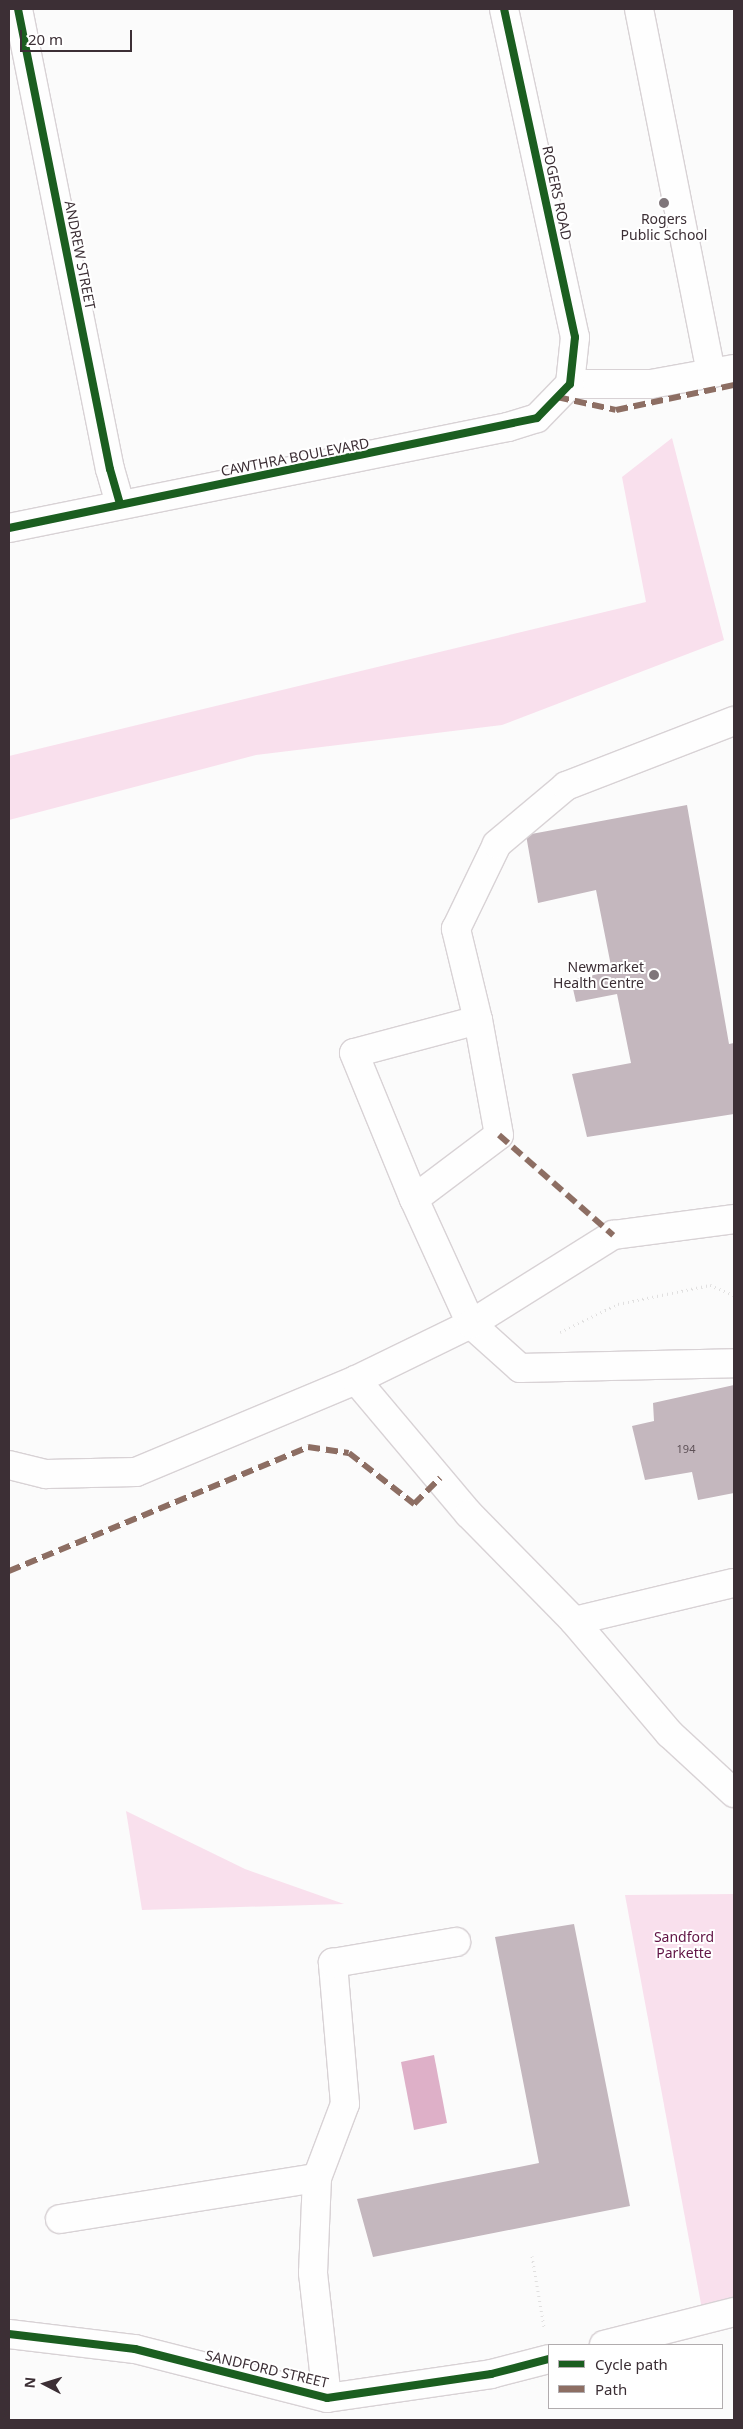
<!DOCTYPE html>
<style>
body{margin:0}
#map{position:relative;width:743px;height:2429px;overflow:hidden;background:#fbfbfb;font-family:"Noto Sans",sans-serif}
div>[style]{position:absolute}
.green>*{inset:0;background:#f9e0ed}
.water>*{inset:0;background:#deb0c8}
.building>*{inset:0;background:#c4b7be}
.path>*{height:3px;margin-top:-1.5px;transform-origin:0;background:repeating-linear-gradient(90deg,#e1e0e0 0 1px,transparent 0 5px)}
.roads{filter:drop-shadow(1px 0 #d8d2d5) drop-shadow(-1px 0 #d8d2d5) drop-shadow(0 1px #d8d2d5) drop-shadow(0 -1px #d8d2d5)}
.minor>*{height:28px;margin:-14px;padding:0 14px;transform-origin:14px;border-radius:14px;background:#fefefe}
.quiet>*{height:6px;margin-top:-3px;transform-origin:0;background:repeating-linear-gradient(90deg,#8d6e63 0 12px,transparent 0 18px)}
.cycleway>*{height:8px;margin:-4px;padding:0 4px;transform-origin:4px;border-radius:4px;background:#1b5e20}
.dots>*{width:14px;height:14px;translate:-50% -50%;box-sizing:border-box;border:2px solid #fff;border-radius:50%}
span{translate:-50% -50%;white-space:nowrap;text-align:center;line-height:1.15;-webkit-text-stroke:4px #fff;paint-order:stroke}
.number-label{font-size:11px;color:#5e5157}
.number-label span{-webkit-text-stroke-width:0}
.street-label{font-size:14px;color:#3c2f35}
.poi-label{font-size:14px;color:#3c2f35}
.right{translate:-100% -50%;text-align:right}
.park-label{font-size:14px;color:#601344}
.frame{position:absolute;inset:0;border:10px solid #3c2f35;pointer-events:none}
.legend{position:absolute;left:548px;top:2344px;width:175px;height:65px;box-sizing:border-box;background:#fff;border:1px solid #b1acae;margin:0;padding:6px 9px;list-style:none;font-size:15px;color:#3c2f35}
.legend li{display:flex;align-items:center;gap:10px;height:25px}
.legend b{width:25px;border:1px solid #b1acae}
.north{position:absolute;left:20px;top:2359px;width:50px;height:50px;-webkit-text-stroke:4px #fff;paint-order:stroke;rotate:275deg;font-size:14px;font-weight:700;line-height:20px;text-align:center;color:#3c2f35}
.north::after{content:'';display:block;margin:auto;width:18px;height:22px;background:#3c2f35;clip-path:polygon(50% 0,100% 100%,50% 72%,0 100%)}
.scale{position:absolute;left:20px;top:30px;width:112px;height:22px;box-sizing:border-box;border:2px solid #3c2f35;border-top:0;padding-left:6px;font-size:15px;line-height:18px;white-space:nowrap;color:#3c2f35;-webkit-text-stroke:4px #fff;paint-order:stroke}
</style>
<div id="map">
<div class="green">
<i style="clip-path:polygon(672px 438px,724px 640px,502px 725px,256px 755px,9px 820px,9px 756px,646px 602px,622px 477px)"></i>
<i style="clip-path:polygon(126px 1811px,245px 1869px,344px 1904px,142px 1910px)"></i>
<i style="clip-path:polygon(734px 1894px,734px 2313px,704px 2320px,625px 1895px)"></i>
</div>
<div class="water">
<i style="clip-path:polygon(434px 2055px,447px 2123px,414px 2130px,401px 2062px)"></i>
</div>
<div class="building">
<i style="clip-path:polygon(687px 805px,729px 1044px,734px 1043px,734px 1114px,587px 1137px,572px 1074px,631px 1063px,617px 994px,576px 1002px,571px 980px,612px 971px,596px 890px,538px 903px,526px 835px)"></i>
<i style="clip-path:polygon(734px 1385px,734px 1493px,698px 1500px,692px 1472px,645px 1480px,632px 1426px,654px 1421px,653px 1403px)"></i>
<i style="clip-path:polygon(574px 1924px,630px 2206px,373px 2257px,357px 2199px,539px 2163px,495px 1937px)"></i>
</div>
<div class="path">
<i style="left:560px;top:1332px;width:64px;rotate:-25.8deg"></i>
<i style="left:618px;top:1304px;width:94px;rotate:-11.7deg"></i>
<i style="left:710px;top:1285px;width:26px;rotate:23deg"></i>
<i style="left:532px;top:2256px;width:72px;rotate:80.4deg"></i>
</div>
<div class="roads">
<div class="minor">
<i style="left:18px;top:9px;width:469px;rotate:78.7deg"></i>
<i style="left:110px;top:469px;width:36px;rotate:74deg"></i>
<i style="left:504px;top:9px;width:336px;rotate:77.8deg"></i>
<i style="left:575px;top:337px;width:47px;rotate:96.1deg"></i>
<i style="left:639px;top:9px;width:371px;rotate:78.8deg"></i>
<i style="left:570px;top:384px;width:81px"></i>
<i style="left:651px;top:384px;width:84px;rotate:-10.2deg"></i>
<i style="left:9px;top:528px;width:509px;rotate:-11.44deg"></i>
<i style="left:508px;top:427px;width:30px;rotate:-17deg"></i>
<i style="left:537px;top:418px;width:47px;rotate:-45.9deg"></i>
<i style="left:478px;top:1020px;width:128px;rotate:165.1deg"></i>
<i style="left:354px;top:1053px;width:158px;rotate:67.7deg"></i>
<i style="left:414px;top:1199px;width:137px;rotate:65.5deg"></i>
<i style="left:471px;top:1324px;width:66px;rotate:41.9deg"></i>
<i style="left:520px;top:1368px;width:214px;rotate:-1.3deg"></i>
<i style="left:414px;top:1199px;width:106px;rotate:-37deg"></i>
<i style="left:499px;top:1135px;width:117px;rotate:-100.3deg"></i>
<i style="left:478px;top:1020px;width:94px;rotate:-103.6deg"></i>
<i style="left:456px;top:929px;width:94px;rotate:-64.2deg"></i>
<i style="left:497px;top:844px;width:90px;rotate:-40deg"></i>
<i style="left:566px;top:786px;width:180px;rotate:-21.2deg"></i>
<i style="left:356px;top:1380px;width:175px;rotate:49.9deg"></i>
<i style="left:469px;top:1514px;width:150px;rotate:45.5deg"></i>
<i style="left:574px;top:1621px;width:148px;rotate:49.7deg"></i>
<i style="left:670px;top:1734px;width:87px;rotate:42.7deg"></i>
<i style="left:9px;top:1465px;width:38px;rotate:14deg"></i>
<i style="left:46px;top:1474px;width:90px;rotate:-1.3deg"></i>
<i style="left:136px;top:1472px;width:238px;rotate:-22.7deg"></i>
<i style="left:356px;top:1380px;width:128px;rotate:-26deg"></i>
<i style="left:471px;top:1324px;width:168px;rotate:-32.1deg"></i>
<i style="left:613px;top:1235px;width:122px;rotate:-7.5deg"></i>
<i style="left:574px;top:1621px;width:164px;rotate:-13.4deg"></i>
<i style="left:60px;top:2219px;width:260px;rotate:-9.1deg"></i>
<i style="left:9px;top:2334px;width:127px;rotate:6.8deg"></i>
<i style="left:135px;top:2349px;width:198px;rotate:14.3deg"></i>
<i style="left:327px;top:2398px;width:166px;rotate:-8.3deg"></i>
<i style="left:491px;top:2374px;width:60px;rotate:-14.5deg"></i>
<i style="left:604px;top:2345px;width:134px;rotate:-14.2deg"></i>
<i style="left:327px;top:2398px;width:126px;rotate:-96.4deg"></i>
<i style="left:313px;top:2273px;width:95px;rotate:-87.6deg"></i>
<i style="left:317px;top:2178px;width:79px;rotate:-69.3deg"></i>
<i style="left:345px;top:2104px;width:142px;rotate:-94.9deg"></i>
<i style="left:333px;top:1963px;width:125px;rotate:-9.7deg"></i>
</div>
</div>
<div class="quiet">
<i style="left:557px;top:397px;width:60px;rotate:12.4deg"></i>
<i style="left:616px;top:410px;width:121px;rotate:-12deg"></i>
<i style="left:499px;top:1135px;width:152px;rotate:41.3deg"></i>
<i style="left:9px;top:1571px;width:324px;rotate:-22.5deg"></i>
<i style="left:308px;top:1447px;width:41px;rotate:8.3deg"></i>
<i style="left:349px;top:1453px;width:83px;rotate:38.1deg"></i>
<i style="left:414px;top:1504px;width:37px;rotate:-45deg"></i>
</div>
<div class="cycleway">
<i style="left:18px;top:9px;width:469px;rotate:78.7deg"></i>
<i style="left:110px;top:469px;width:36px;rotate:74deg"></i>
<i style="left:9px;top:528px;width:539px;rotate:-11.77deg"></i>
<i style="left:537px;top:418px;width:47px;rotate:-45.9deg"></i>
<i style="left:570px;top:384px;width:47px;rotate:-83.9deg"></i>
<i style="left:575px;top:337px;width:336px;rotate:-102.2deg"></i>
<i style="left:9px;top:2334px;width:127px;rotate:6.8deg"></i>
<i style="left:135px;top:2349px;width:198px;rotate:14.3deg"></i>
<i style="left:327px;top:2398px;width:166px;rotate:-8.3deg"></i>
<i style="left:491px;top:2374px;width:60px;rotate:-14.5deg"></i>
</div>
<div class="dots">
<i style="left:664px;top:203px;background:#7f767a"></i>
<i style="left:654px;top:975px;background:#7f767a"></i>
</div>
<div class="number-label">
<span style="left:686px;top:1449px">194</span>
</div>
<div class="street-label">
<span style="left:557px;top:193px;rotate:78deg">ROGERS ROAD</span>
<span style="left:80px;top:255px;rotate:79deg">ANDREW STREET</span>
<span style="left:295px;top:457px;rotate:-11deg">CAWTHRA BOULEVARD</span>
<span style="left:267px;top:2369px;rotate:13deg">SANDFORD STREET</span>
</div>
<div class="poi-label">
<span style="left:664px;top:227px">Rogers<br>Public School</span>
<span class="right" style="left:644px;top:975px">Newmarket<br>Health Centre</span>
</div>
<div class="park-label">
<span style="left:684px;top:1945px">Sandford<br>Parkette</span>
</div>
<div class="frame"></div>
<ul class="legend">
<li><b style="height:6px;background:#1b5e20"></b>Cycle path</li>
<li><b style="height:6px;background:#8d6e63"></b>Path</li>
</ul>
<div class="north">N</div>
<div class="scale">20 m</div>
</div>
